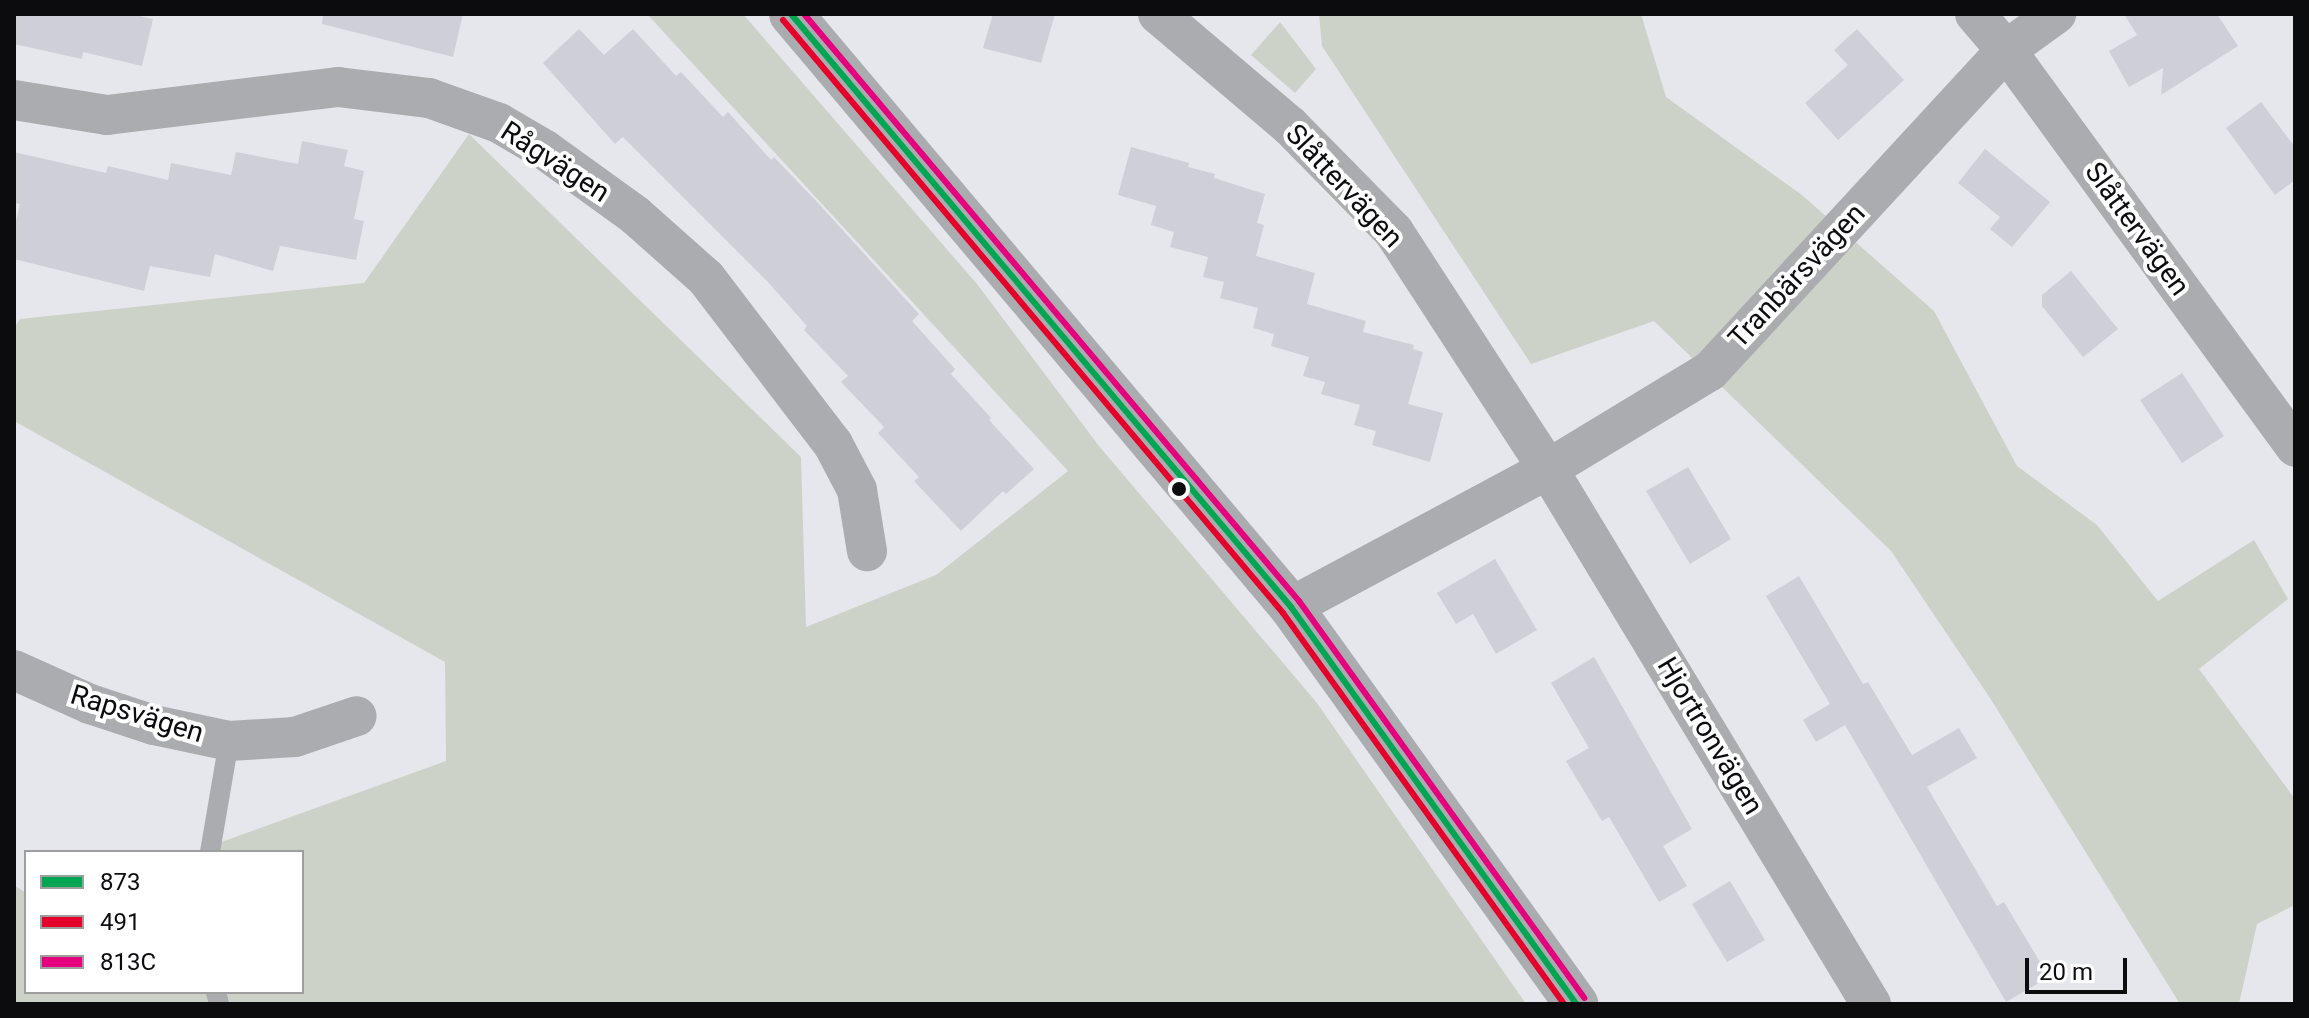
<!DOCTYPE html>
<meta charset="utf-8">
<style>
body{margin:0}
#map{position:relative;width:2309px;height:1018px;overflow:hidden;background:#e6e7ec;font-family:Roboto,sans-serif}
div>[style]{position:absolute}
.green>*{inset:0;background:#cdd2c9}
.building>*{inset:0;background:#cfcfd8}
.lane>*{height:20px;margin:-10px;padding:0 10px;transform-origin:10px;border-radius:10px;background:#abacb0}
.street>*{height:40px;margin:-20px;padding:0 20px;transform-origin:20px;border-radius:20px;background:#abacb0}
.secondary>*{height:44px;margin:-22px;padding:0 22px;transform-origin:22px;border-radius:22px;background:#aaacb0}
.bus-1>*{height:6px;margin:-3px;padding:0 3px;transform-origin:3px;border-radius:3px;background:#00a651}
.bus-2>*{height:6px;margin:-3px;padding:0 3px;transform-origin:3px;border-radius:3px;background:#e4002b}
.bus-3>*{height:6px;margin:-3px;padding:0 3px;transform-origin:3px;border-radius:3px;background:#e5007d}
.dots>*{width:22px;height:22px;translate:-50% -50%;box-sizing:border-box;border:4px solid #fff;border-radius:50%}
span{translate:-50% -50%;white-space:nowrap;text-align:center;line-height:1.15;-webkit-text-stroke:8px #fff;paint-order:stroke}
.street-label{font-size:28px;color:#0c0c0f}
.frame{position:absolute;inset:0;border:16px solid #0c0c0f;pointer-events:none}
.legend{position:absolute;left:24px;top:850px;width:280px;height:144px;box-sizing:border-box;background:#fff;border:2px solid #9e9e9f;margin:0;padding:10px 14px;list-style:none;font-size:24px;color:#0c0c0f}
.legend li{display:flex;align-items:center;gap:16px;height:40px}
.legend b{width:40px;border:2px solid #9e9e9f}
.scale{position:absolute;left:2025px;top:958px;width:102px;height:36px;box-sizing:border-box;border:4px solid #0c0c0f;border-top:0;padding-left:10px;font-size:24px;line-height:28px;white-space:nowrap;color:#0c0c0f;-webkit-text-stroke:6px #fff;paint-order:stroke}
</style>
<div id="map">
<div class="green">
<i style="clip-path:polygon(647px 14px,743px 14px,977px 284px,1099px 446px,1317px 703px,1526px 1004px,14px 1004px,14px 885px,26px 893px,26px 992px,302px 992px,302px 852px,194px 852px,446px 761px,445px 662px,14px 421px,14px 328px,20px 319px,364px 283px,469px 134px,801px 457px,806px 627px,936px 575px,1068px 471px)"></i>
<i style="clip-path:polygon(1319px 14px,1641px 14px,1666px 97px,1802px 195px,1934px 311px,2017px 466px,2097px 525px,2158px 601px,2254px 540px,2288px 599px,2199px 669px,2295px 799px,2295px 905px,2257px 924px,2239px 1004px,2180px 1004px,1990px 698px,1891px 551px,1654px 321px,1531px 364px,1322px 46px)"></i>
<i style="clip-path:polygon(1280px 22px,1316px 69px,1295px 93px,1251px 55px)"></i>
</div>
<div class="building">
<i style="clip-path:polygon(14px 14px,130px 14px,153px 19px,142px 66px,83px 52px,82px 59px,14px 44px)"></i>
<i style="clip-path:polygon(323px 14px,463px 14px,453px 57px,322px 24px)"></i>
<i style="clip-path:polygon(993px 14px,1055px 14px,1041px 63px,983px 48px)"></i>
<i style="clip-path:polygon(2124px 14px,2217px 14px,2238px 46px,2161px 95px,2163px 68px,2129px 87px,2109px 51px,2137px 35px)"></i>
<i style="clip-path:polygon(579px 29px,604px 55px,633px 29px,676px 76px,681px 72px,723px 117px,728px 112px,771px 160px,774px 157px,819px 204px,919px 314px,912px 321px,955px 369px,951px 374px,991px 418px,989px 420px,1034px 469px,1006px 494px,1003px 491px,961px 531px,914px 481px,919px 477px,878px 433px,884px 427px,841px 382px,848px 376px,804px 330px,807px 326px,767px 281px,623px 137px,615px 144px,543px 63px)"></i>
<i style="clip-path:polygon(1857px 29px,1904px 80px,1838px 140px,1805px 103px,1848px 65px,1834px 50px)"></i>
<i style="clip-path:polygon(2261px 102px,2295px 147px,2295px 180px,2275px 195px,2226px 128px)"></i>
<i style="clip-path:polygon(302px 141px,348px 150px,344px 166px,364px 171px,354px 219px,364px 221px,356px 260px,280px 246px,273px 271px,215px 254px,210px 277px,150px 266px,144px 291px,14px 259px,14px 230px,20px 204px,14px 203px,14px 152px,106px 173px,108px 166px,168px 180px,171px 163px,231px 175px,236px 152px,298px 164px)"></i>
<i style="clip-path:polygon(1131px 147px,1189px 163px,1188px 167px,1215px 174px,1214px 178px,1265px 194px,1257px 223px,1264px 225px,1256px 256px,1315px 273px,1307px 304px,1366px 321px,1363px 332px,1414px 345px,1413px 349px,1423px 352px,1408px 404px,1443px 413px,1430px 462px,1372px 445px,1376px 431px,1354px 425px,1360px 405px,1321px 394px,1325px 382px,1303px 376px,1309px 357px,1271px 346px,1274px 334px,1253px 328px,1258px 308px,1220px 298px,1224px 282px,1203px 277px,1208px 257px,1170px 247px,1174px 232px,1151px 225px,1156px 206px,1118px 195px)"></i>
<i style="clip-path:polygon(1985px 149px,2050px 202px,2012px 247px,1990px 229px,2000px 217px,1958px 183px)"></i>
<i style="clip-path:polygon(2071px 271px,2118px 329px,2083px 357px,2042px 306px,2042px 295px)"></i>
<i style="clip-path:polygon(2182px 373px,2224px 436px,2182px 463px,2140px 400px)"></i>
<i style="clip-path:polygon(1688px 467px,1731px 539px,1690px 564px,1646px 491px)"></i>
<i style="clip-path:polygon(1495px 559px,1537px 630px,1496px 654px,1473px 614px,1456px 624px,1437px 593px)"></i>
<i style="clip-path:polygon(1799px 576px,1863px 684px,1868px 682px,1912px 755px,1959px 728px,1977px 758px,1927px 787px,1997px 906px,2004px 902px,2049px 977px,2006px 1002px,1845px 725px,1816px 742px,1803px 720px,1830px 704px,1766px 596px)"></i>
<i style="clip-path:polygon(1594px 657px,1692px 829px,1663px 846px,1687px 886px,1659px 902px,1609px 817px,1602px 821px,1566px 761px,1589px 748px,1551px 683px)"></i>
<i style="clip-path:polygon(1730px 881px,1765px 940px,1727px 962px,1692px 904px)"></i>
</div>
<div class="lane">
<i style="left:210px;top:852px;width:113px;rotate:-80.3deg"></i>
<i style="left:216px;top:992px;width:12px;rotate:76deg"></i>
</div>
<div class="street">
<i style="left:1158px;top:14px;width:173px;rotate:40.3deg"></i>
<i style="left:1290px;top:126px;width:148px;rotate:45.5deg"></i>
<i style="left:1394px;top:232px;width:283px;rotate:57deg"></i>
<i style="left:1548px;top:469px;width:625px;rotate:58.88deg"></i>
<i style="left:1975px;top:14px;width:48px;rotate:49.3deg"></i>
<i style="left:2006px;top:50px;width:491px;rotate:53.9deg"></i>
<i style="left:14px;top:100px;width:94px;rotate:9.2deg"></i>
<i style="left:107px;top:115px;width:233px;rotate:-6.9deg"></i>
<i style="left:338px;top:87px;width:92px;rotate:6.9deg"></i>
<i style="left:429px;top:98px;width:74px;rotate:19.7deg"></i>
<i style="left:499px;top:123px;width:53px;rotate:30.4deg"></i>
<i style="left:545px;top:150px;width:111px;rotate:35.8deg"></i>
<i style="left:635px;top:215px;width:95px;rotate:41.6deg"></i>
<i style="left:706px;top:278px;width:209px;rotate:52.6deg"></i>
<i style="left:833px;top:444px;width:52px;rotate:62.4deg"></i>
<i style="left:857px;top:490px;width:62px;rotate:80.7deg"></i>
<i style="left:1291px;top:607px;width:292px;rotate:-28.2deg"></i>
<i style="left:1548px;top:469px;width:189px;rotate:-31.2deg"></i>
<i style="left:1710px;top:371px;width:437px;rotate:-47.3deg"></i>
<i style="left:2006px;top:50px;width:62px;rotate:-35.8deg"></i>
<i style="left:14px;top:670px;width:83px;rotate:24.1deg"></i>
<i style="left:90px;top:704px;width:67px;rotate:18.2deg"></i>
<i style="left:154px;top:725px;width:77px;rotate:12deg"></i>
<i style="left:229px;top:741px;width:66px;rotate:-3.5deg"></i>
<i style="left:295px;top:737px;width:65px;rotate:-18.7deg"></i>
</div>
<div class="secondary">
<i style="left:791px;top:14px;width:776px;rotate:49.86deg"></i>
<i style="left:1291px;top:607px;width:489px;rotate:54.3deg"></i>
</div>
<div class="bus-1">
<i style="left:791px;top:14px;width:776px;rotate:49.86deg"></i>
<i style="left:1291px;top:607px;width:489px;rotate:54.3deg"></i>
</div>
<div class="bus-2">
<i style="left:783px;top:20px;width:776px;rotate:49.86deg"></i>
<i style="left:1283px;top:613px;width:481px;rotate:54.3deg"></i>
</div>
<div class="bus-3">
<i style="left:804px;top:14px;width:768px;rotate:49.86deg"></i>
<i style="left:1299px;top:601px;width:489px;rotate:54.3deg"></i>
</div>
<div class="dots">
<i style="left:1179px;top:489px;background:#0c0c0f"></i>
</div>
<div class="street-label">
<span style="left:555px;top:162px;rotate:33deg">Rågvägen</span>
<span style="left:1344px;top:186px;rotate:47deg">Slåttervägen</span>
<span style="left:2137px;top:229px;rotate:54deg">Slåttervägen</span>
<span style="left:1797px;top:276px;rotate:-47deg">Tranbärsvägen</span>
<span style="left:137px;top:714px;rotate:17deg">Rapsvägen</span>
<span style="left:1710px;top:736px;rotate:59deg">Hjortronvägen</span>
</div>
<div class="frame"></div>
<ul class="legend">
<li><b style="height:10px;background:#00a651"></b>873</li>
<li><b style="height:10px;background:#e4002b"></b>491</li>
<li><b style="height:10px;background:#e5007d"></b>813C</li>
</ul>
<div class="scale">20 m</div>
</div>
